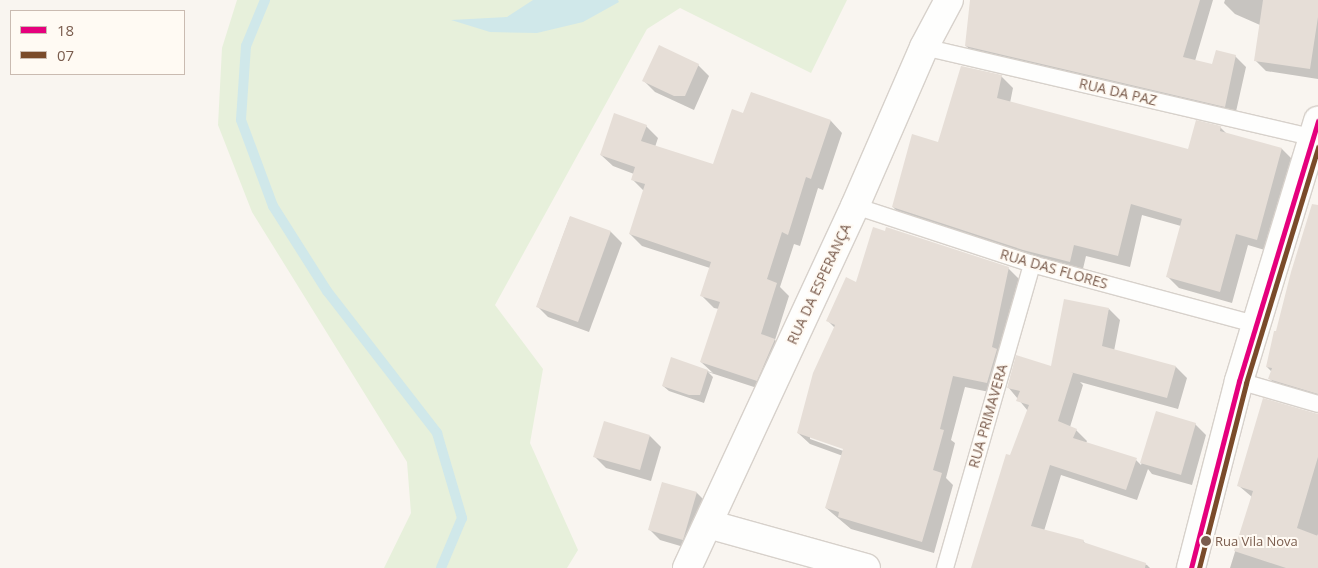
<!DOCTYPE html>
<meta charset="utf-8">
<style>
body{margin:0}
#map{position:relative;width:1318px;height:568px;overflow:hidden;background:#f9f5f0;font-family:"Open Sans",sans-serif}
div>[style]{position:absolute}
.green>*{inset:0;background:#e7f0db}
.water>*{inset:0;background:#d0e8ea}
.shadow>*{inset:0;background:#0003}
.stream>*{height:10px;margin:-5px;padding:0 5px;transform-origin:5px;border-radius:5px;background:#d0e8ea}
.building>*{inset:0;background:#e6ded7}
.roads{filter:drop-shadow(1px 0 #d7d1cb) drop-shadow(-1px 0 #d7d1cb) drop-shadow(0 1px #d7d1cb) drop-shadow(0 -1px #d7d1cb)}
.service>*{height:16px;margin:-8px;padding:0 8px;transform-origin:8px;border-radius:8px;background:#fefefd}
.minor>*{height:28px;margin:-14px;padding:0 14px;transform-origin:14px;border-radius:14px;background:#fefefd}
.bus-1>*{height:5px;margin:-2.5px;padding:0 2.5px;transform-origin:2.5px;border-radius:2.5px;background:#e5007d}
.bus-2>*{height:5px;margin:-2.5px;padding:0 2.5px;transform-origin:2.5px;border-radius:2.5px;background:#7a4b2a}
.dots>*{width:14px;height:14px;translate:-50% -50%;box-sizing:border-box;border:2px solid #fffaf3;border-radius:50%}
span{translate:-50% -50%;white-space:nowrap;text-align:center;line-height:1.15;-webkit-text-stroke:4px #fffaf3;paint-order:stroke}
.bus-label{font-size:13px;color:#7a5c4d}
.left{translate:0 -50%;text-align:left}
.street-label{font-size:14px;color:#7a5c4d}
.legend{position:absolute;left:10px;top:10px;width:175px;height:65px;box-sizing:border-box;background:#fffaf3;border:1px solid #cabbb1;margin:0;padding:6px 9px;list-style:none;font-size:15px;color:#7a5c4d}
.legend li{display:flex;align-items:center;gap:10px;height:25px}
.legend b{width:25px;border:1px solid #cabbb1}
</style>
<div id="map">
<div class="green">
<i style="clip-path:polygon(237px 0,847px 0,811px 73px,680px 8px,647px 29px,495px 305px,543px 369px,530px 443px,578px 550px,567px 568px,384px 568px,411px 513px,407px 462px,252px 212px,218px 125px,222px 48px)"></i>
</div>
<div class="water">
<i style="clip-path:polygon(533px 0,618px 0,619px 2px,583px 22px,537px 33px,490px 32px,451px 20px,507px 17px)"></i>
</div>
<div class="shadow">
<i style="clip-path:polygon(972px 0,1213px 0,1195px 61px,1213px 65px,1235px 56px,1246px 67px,1235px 116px,977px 56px,966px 46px)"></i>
<i style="clip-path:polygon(1225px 0,1318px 0,1318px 79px,1266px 71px,1255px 60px,1260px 25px,1235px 14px,1224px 3px)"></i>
<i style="clip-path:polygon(698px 65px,709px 76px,694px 110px,655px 92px,644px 81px)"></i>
<i style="clip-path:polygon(1001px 76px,1013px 88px,1010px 103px,1189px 151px,1220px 127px,1227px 134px,1282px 149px,1294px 161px,1268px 251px,1248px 245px,1232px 303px,1179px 288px,1168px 277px,1181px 226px,1142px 215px,1130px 267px,1086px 256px,1082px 273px,905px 219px,893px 207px,939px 143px)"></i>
<i style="clip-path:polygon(744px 114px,831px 121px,842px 133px,823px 190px,818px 188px,800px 246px,794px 244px,780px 287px,789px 296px,775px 340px,786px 352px,769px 392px,708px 372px,713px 377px,704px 403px,669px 391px,663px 386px,672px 359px,713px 373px,701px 362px,719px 309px,714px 308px,702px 296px,710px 268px,642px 246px,630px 234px,644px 191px,632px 179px,634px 174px,613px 166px,601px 155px,646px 126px,658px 138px,655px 147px,714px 165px)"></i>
<i style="clip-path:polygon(570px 217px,611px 232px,622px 243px,589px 332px,548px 317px,537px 306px)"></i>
<i style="clip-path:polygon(1318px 243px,1318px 401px,1281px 390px,1270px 379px,1272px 372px,1267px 367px,1277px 333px)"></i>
<i style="clip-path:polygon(evenodd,1008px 268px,1020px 280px,999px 394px,965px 387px,951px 440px,955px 443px,946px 478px,953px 485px,934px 553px,851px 529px,826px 508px,843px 456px,810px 444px,798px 433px,835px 328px,827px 320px,857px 283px,1008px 268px,810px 436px,850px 450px,849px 453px,810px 439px,810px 436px)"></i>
<i style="clip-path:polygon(1109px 309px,1120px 320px,1114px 351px,1176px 367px,1187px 378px,1178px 409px,1080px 382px,1083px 385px,1070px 427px,1076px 430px,1087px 441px,1086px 443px,1136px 460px,1141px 465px,1157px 412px,1195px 424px,1206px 435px,1192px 485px,1152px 474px,1148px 469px,1137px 500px,1061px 475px,1044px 531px,1083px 541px,1086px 544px,1147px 565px,1150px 568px,973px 568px,1028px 411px,1008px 387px,1052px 368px)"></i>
<i style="clip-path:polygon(1318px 414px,1318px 534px,1308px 568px,1230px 568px,1252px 497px,1239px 486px)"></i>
<i style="clip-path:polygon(650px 436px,661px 447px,651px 481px,606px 468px,595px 457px)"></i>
<i style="clip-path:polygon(662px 484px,697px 493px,708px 504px,694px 550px,660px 540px,649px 529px)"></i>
</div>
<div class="stream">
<i style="left:265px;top:0;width:50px;rotate:112.4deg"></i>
<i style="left:246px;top:46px;width:74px;rotate:93.9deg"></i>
<i style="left:241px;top:120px;width:92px;rotate:69.6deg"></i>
<i style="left:273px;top:206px;width:101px;rotate:57.6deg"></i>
<i style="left:327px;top:291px;width:180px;rotate:52.2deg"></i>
<i style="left:437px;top:433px;width:89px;rotate:73.6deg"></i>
<i style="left:462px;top:518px;width:54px;rotate:112.8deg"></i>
</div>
<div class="building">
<i style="clip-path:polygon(970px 0,1200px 0,1183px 57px,1212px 64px,1216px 50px,1236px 55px,1225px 107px,965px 46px)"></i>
<i style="clip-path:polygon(1263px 0,1318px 0,1318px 17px,1310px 69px,1254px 61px)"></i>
<i style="clip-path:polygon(659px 45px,699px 64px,685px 96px,674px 96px,642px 81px)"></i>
<i style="clip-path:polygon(961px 66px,1002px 75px,997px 98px,1188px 149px,1196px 120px,1221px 126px,1220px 131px,1282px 148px,1257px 240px,1236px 234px,1220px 292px,1166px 277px,1182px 219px,1131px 204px,1118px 256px,1074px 245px,1070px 262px,1023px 250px,892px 207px,912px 134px,938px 142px)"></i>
<i style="clip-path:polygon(751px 92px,831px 120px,811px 179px,806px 177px,788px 235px,782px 232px,767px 279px,777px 283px,761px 334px,775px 339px,757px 381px,700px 362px,720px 302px,700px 296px,711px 262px,629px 234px,645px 184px,631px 180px,635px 167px,600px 155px,614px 113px,647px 125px,641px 141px,713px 164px,732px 109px,743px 113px)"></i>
<i style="clip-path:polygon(1312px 204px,1318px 205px,1318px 394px,1268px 379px,1272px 368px,1266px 367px,1274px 331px,1276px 331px,1291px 272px)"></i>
<i style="clip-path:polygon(570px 216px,611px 231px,578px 322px,536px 307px)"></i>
<i style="clip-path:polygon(873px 227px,885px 231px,886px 227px,1009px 267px,992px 347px,997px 349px,987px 383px,953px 376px,940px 429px,944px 430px,933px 470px,942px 473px,922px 542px,838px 517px,839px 512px,825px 508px,843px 449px,797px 433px,813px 373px,835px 325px,826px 321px,846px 277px,856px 282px)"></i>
<i style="clip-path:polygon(1064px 299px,1109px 308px,1102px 346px,1176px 366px,1167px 398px,1070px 372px,1073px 373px,1058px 421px,1077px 429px,1073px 438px,1137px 458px,1126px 490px,1050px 465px,1031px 526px,1084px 540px,1083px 542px,1146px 563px,1145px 568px,971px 568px,1006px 454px,1010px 455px,1029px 405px,1016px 401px,1020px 391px,1007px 388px,1016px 355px,1051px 366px)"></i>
<i style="clip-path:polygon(671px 357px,708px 370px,700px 395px,689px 395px,662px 386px)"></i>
<i style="clip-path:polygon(1263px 398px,1318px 414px,1318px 457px,1297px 528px,1318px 536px,1318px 568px,1286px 568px,1234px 551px,1253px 491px,1237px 486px)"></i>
<i style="clip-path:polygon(1156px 411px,1196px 423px,1181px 475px,1140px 463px)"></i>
<i style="clip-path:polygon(604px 421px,650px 435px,640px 470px,593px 457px)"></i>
<i style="clip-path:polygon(662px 482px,697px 492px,683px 540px,648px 530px)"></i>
</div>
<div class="roads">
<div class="service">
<i style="left:924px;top:47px;width:398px;rotate:13.1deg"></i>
<i style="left:855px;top:206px;width:186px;rotate:18.1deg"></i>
<i style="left:1032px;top:264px;width:231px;rotate:15.1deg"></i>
<i style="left:1239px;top:381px;width:82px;rotate:16.2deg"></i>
<i style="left:945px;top:568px;width:316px;rotate:-74deg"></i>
</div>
<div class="minor">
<i style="left:708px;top:524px;width:164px;rotate:15.6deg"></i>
<i style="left:687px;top:568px;width:399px;rotate:-65.1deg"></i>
<i style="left:855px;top:206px;width:173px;rotate:-66.5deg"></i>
<i style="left:924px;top:47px;width:53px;rotate:-62deg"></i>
<i style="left:1191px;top:568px;width:193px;rotate:-75.6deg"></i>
<i style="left:1239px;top:381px;width:272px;rotate:-73.1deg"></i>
</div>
</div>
<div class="bus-1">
<i style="left:1191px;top:568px;width:193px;rotate:-75.6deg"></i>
<i style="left:1239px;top:381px;width:272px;rotate:-73.1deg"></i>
</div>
<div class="bus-2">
<i style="left:1199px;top:568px;width:191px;rotate:-75.7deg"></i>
<i style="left:1246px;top:383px;width:247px;rotate:-73deg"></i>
</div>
<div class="dots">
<i style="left:1206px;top:541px;background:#7a5c4d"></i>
</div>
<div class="bus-label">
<span class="left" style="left:1215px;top:541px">Rua Vila Nova</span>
</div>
<div class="street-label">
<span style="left:1118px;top:92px;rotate:13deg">RUA DA PAZ</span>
<span style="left:1054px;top:269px;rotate:16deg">RUA DAS FLORES</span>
<span style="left:819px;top:284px;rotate:-65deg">RUA DA ESPERANÇA</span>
<span style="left:988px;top:416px;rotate:-74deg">RUA PRIMAVERA</span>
</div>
<ul class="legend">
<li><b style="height:6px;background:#e5007d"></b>18</li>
<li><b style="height:6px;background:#7a4b2a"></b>07</li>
</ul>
</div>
